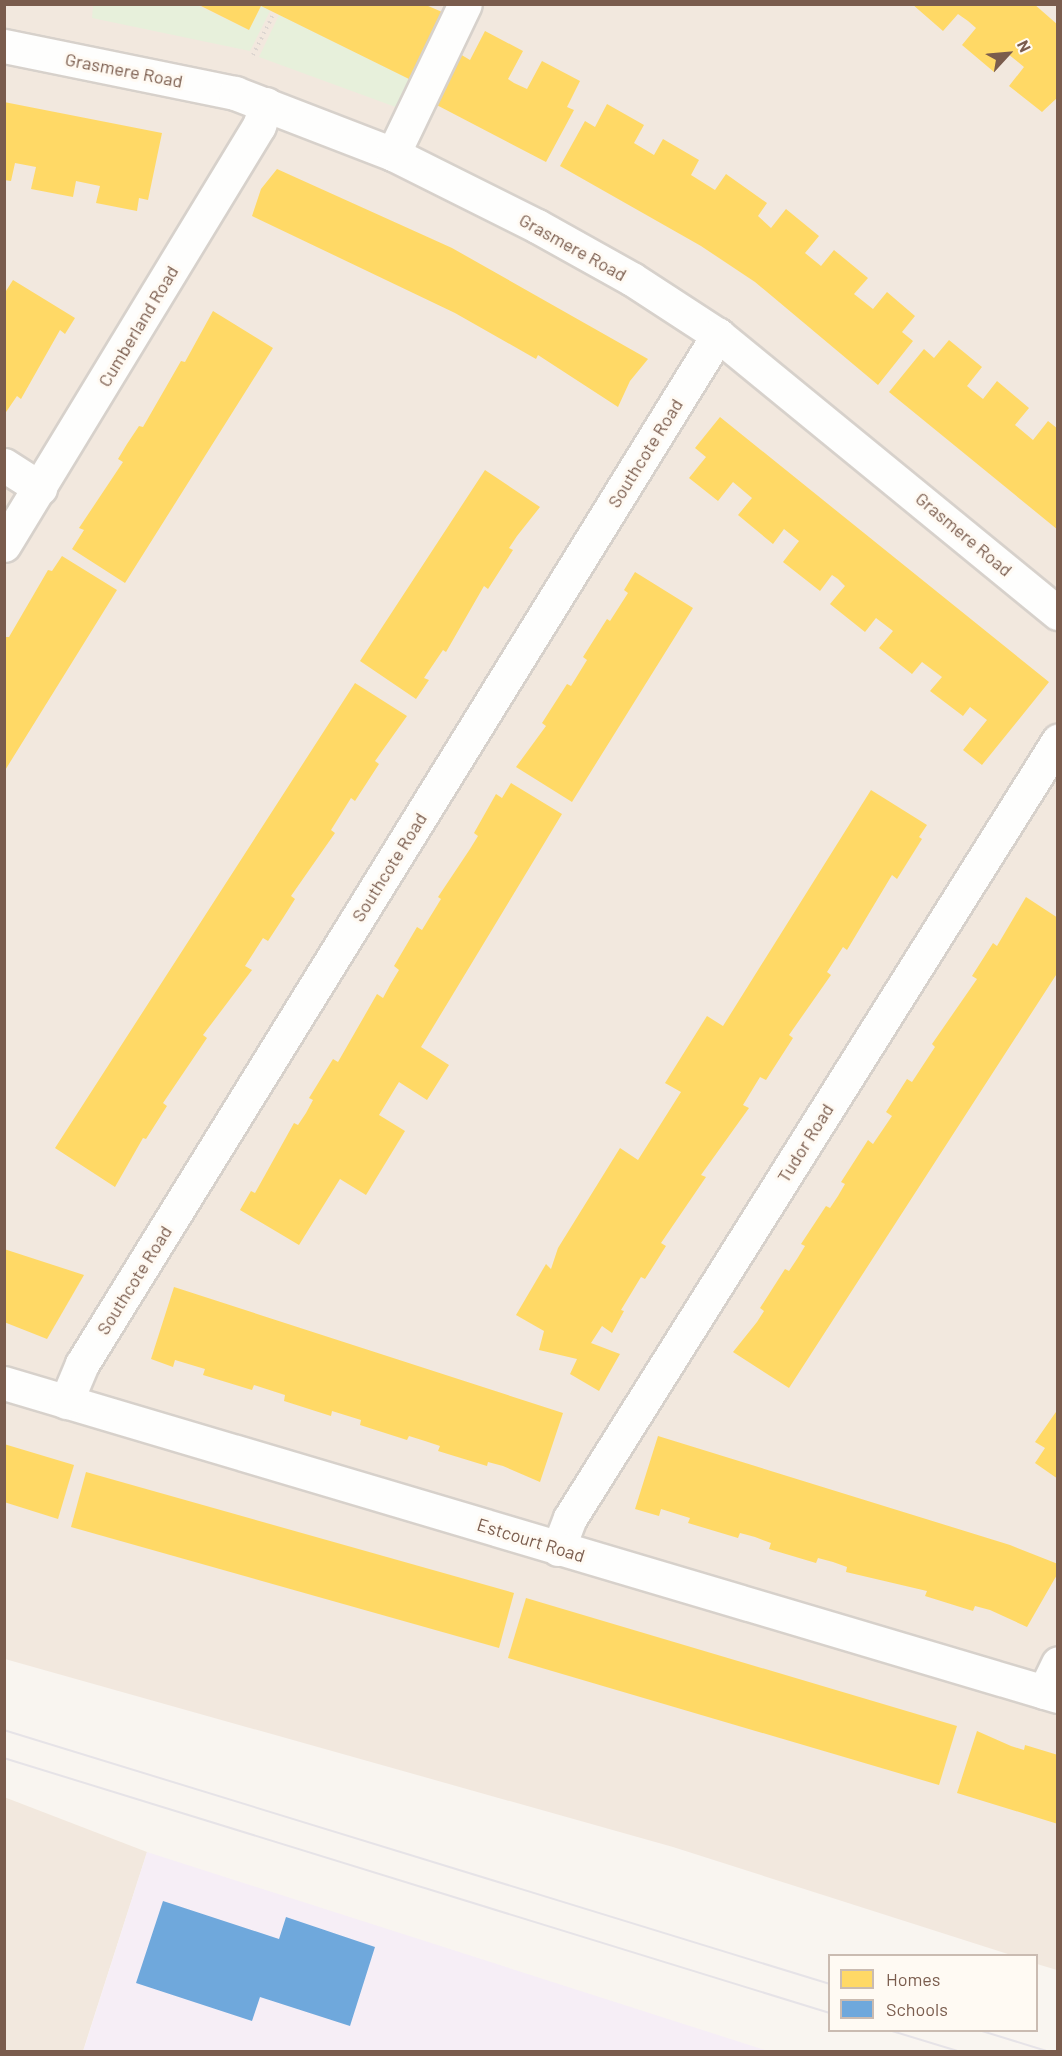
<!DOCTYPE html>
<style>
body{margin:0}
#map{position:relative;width:1062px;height:2056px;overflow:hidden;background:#f9f5f0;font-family:Barlow,sans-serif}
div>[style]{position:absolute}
.residential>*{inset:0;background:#f2e8de}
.education>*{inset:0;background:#f6eef6}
.green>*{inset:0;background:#e7f0db}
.homes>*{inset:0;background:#ffd966}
.schools>*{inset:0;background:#6fa8dc}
.path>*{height:4px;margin-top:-2px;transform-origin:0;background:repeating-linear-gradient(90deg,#dcd5d0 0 1.5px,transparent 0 6px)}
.roads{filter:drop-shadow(2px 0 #d7d1cb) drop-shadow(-2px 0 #d7d1cb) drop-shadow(0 2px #d7d1cb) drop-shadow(0 -2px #d7d1cb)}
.minor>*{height:33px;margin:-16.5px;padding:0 16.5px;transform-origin:16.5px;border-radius:16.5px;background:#fefefd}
.tram>*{height:1.5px;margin:-0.75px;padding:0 0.75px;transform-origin:0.75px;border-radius:0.75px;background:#e6e3e7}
span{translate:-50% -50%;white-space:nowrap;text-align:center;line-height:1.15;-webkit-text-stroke:6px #fffaf3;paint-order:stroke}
.street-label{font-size:18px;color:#7a5c4d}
.frame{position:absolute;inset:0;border:6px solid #7a5c4d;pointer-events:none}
.legend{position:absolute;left:828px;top:1954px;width:210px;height:78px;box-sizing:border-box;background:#fffaf3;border:2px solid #cabbb1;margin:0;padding:8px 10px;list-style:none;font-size:18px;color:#7a5c4d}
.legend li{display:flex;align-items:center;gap:12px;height:30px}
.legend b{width:30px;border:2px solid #cabbb1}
.north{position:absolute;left:978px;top:24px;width:60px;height:60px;-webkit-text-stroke:4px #fffaf3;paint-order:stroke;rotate:64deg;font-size:16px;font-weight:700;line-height:24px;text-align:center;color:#7a5c4d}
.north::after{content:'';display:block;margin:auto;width:21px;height:27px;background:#7a5c4d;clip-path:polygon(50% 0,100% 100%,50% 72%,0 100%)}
</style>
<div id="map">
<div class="residential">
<i style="clip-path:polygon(4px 5px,1057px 5px,1057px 1970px,1037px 1964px,1036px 1956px,1011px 1955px,673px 1847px,5px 1659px)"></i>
<i style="clip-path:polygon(4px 1797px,147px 1852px,83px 2051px,5px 2051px)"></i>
</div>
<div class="education">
<i style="clip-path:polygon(147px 1852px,768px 2051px,83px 2052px)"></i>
</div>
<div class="green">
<i style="clip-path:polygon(93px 5px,197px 5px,249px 30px,261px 6px,270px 11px,250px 51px,92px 18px)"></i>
<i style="clip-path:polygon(279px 15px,409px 79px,401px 109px,259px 57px)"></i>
</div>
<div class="homes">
<i style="clip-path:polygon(197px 4px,426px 5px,442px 12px,409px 79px,261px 6px,249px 30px)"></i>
<i style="clip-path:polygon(912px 4px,1034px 4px,1058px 25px,1058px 97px,1042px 112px,1009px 86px,1024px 67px,1018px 62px,1008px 54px,994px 72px,962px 45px,976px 28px,968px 21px,958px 14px,943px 31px)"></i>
<i style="clip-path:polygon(485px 31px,523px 51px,508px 79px,514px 83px,527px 89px,542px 61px,580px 81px,567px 107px,574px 110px,546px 162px,429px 101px,455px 51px,470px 60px)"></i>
<i style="clip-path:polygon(4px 102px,162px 133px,148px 200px,139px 198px,137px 211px,96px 203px,100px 186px,76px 181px,73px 197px,31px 189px,36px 167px,15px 163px,11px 181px,4px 180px)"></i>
<i style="clip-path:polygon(607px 104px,644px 125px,634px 143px,654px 155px,663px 139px,699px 160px,691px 175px,715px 190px,726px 174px,767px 203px,758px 216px,771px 228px,786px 209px,819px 236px,805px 253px,821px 266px,834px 250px,868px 278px,854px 294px,873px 309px,887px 292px,915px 316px,902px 332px,913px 341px,878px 385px,755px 282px,701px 246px,560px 166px,585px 121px,595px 127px)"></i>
<i style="clip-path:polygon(277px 169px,452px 248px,648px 359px,630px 381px,618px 407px,538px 355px,536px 359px,455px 313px,252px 216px,261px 189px)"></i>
<i style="clip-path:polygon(13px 280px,75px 318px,65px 334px,60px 330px,21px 399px,17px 396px,4px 415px,4px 294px)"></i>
<i style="clip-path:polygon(213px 311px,273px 348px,125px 583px,72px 549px,84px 530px,79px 528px,123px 462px,118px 459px,127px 444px,139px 426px,143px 427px,181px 361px,185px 362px)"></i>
<i style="clip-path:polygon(949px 340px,982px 367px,967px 386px,973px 391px,983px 399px,997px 381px,1029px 408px,1015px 425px,1033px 440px,1048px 421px,1058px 429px,1058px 530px,889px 392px,924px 349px,934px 358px)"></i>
<i style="clip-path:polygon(720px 417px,1049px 682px,982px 765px,963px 750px,987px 720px,970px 707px,963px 716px,930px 691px,942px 677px,922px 662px,912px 674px,879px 648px,893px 631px,876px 618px,865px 632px,830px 604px,845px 586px,838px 579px,832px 575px,820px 591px,783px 562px,799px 541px,784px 529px,773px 544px,738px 515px,752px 498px,733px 482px,718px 501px,689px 478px,706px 457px,695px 448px)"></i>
<i style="clip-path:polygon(485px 470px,540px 507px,517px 536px,509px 548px,513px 550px,488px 589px,484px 586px,446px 652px,443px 650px,424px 678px,429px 680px,416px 699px,360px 661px)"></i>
<i style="clip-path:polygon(62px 556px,117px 590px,4px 772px,4px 637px,9px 637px,48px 570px,52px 571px)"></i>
<i style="clip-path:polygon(635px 572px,693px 608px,572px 802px,516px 767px,546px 726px,542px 723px,567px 684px,571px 686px,587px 660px,583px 657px,607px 619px,610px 621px,628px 593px,624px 590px)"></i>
<i style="clip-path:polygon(355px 683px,407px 716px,375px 761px,379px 764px,355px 801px,351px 798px,331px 830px,335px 833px,291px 896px,295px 899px,283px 918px,268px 941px,263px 938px,245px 966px,252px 970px,203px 1035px,207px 1038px,163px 1103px,167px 1106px,146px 1139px,143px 1138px,115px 1187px,55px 1148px)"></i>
<i style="clip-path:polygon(511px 783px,562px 814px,421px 1047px,449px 1065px,427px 1100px,399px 1082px,379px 1115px,405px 1131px,366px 1195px,340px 1179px,299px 1245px,240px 1210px,251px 1191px,255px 1193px,294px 1123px,298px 1125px,306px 1113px,313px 1100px,309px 1098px,333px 1059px,338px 1062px,377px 994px,383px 998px,390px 985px,399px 970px,394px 966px,417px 927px,422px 930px,441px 899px,438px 897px,470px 849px,478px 836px,474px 833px,496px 794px,502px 798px)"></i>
<i style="clip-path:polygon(871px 790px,927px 825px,919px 837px,922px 839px,897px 879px,892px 875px,847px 950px,843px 947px,827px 972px,831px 975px,789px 1035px,793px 1038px,766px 1080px,760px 1077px,743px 1105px,749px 1108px,701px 1175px,706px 1177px,661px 1243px,666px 1246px,654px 1265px,645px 1279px,641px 1277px,621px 1310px,624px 1311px,612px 1333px,602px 1326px,591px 1343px,620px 1354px,599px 1391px,570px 1374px,577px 1359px,539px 1350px,544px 1331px,516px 1315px,546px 1264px,551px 1269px,558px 1248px,620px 1148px,638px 1160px,681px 1092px,665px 1083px,707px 1016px,723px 1026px)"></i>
<i style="clip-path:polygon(1026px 897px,1058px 918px,1058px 972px,789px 1388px,733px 1352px,757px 1322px,764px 1311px,760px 1308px,785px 1269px,789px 1271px,797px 1259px,805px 1246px,801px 1244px,826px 1206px,830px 1208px,838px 1196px,845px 1184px,841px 1182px,868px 1140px,873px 1144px,892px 1116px,886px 1112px,907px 1079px,912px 1082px,935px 1047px,932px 1044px,977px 979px,972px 976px,993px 943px,997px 946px)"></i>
<i style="clip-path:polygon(4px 1249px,84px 1275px,47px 1339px,4px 1322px)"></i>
<i style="clip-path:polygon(174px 1287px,563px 1413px,540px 1482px,503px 1466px,488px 1462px,487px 1466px,438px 1451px,440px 1446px,425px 1441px,409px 1436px,407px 1440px,360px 1425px,361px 1420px,332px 1411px,331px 1416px,284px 1401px,285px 1395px,254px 1385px,252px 1390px,203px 1375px,205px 1369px,175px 1360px,173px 1367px,151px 1359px)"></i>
<i style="clip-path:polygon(1058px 1409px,1058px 1479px,1035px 1463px,1045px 1448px,1035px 1442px)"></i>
<i style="clip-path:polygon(658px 1436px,1010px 1545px,1058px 1564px,1058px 1573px,1027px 1627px,990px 1610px,975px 1606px,973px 1611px,925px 1596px,927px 1591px,846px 1572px,847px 1567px,833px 1562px,818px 1558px,816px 1563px,769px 1549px,771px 1543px,755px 1537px,740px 1533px,738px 1538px,688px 1523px,690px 1518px,661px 1509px,659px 1516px,635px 1509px)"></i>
<i style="clip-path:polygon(4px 1444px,74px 1465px,58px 1519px,4px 1502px)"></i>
<i style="clip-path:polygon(86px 1472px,514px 1593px,499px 1648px,71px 1527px)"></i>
<i style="clip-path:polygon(526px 1598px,957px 1726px,939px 1785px,508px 1658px)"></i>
<i style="clip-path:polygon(977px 1731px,1011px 1746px,1024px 1750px,1025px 1745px,1058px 1755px,1058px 1824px,957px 1793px)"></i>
</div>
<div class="schools">
<i style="clip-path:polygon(163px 1901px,279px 1939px,286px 1917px,375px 1947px,350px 2026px,260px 1997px,252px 2021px,136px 1983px)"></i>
</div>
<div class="path">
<i style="left:253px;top:55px;width:47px;rotate:-63.4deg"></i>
</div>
<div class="roads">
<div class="minor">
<i style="left:4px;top:46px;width:236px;rotate:11.5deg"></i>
<i style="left:235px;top:93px;width:169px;rotate:21.1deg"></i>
<i style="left:393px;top:154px;width:161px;rotate:26.6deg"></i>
<i style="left:537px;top:226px;width:109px;rotate:29.2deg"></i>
<i style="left:632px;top:279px;width:103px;rotate:33.1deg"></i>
<i style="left:718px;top:335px;width:439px;rotate:39.3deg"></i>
<i style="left:393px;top:154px;width:166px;rotate:-64.4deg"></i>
<i style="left:4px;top:465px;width:43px;rotate:32.6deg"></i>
<i style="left:4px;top:545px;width:490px;rotate:-58.7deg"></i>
<i style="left:259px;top:126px;width:23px;rotate:-72deg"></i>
<i style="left:4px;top:1383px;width:1099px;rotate:16.54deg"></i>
<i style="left:66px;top:1402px;width:41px;rotate:-67.2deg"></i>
<i style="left:82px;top:1364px;width:1210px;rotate:-58.28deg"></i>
<i style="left:558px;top:1549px;width:33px;rotate:-69deg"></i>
<i style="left:570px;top:1518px;width:918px;rotate:-57.87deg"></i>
<i style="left:1044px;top:1692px;width:32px;rotate:-64deg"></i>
</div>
</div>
<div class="tram">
<i style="left:4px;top:1730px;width:864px;rotate:17.09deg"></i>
<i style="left:4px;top:1758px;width:864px;rotate:17.16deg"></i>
<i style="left:889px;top:2030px;width:75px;rotate:17deg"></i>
<i style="left:979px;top:2030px;width:74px;rotate:17.2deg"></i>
</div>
<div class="street-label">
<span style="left:124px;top:70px;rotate:11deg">Grasmere Road</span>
<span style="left:573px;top:247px;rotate:29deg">Grasmere Road</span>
<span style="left:138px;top:326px;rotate:-59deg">Cumberland Road</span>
<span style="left:645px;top:453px;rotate:-58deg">Southcote Road</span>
<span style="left:964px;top:534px;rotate:40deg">Grasmere Road</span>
<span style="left:389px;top:867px;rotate:-58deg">Southcote Road</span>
<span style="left:805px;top:1143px;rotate:-58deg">Tudor Road</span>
<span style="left:134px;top:1280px;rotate:-58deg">Southcote Road</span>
<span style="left:531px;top:1540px;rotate:17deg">Estcourt Road</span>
</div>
<div class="frame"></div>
<ul class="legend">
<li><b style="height:16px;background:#ffd966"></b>Homes</li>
<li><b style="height:16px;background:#6fa8dc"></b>Schools</li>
</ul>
<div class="north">N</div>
</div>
